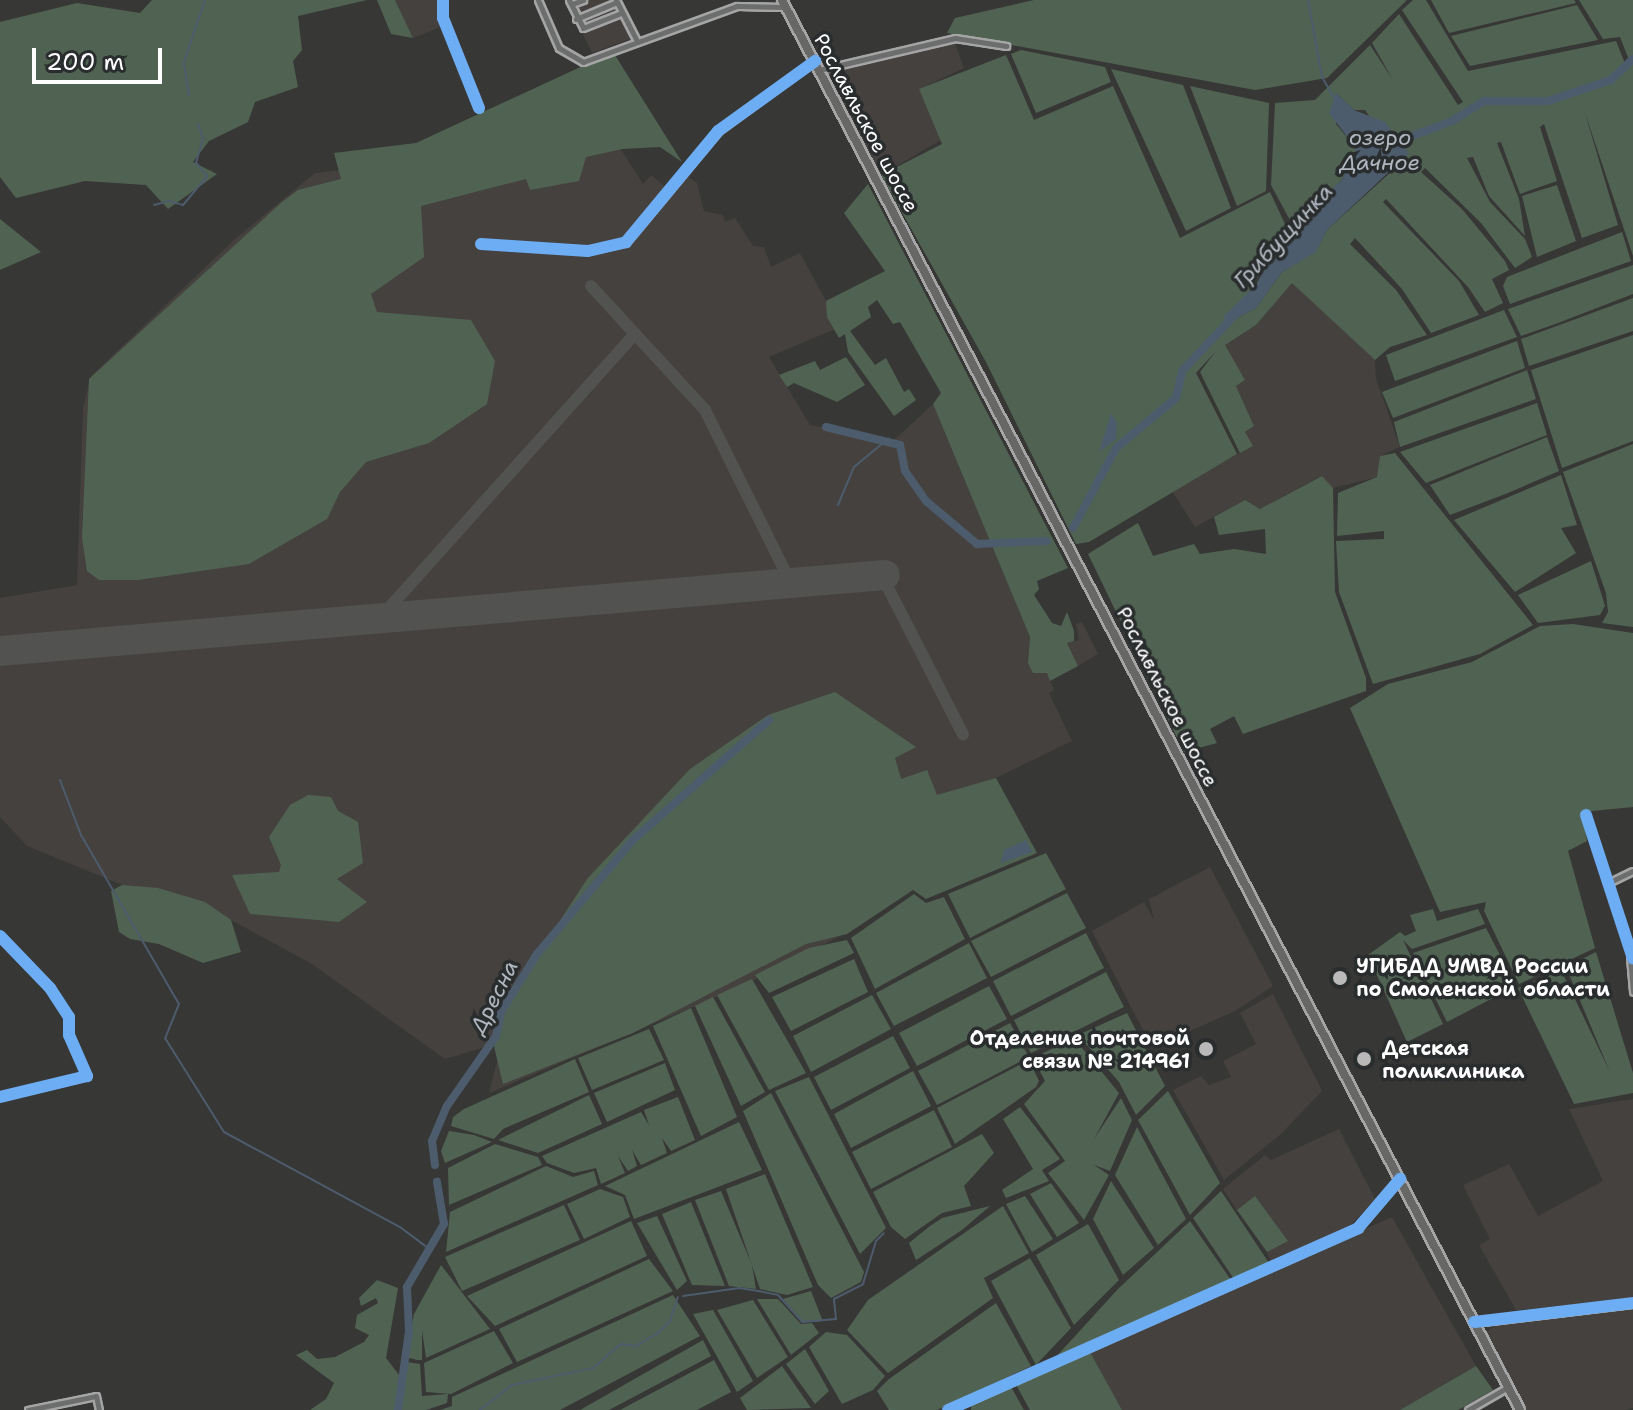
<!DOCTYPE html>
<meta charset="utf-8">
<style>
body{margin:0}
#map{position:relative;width:1633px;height:1410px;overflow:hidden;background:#373736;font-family:"Shantell Sans",sans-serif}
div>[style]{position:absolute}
.built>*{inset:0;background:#45413e}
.green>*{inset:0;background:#506352}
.water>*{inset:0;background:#4d5c6c}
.stream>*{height:2px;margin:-1px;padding:0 1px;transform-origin:1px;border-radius:1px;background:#4d5c6c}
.river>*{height:8px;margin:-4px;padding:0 4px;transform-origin:4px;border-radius:4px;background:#4d5c6c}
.taxiway>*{height:12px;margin:-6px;padding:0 6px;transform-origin:6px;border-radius:6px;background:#525251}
.runway>*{height:30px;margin:-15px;padding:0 15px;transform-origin:15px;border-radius:15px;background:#525251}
.roads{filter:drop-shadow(2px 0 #a5a5a5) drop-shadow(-2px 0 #a5a5a5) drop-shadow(0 2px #a5a5a5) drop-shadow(0 -2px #a5a5a5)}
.street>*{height:5px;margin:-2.5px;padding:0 2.5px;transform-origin:2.5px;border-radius:2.5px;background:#6c6d6d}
.secondary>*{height:7px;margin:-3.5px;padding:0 3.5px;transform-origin:3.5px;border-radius:3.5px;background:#6c6d6d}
.primary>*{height:8px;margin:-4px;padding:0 4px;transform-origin:4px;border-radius:4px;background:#676765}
.cycleway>*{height:12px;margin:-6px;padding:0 6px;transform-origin:6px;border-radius:6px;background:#6dadf4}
.dots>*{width:22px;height:22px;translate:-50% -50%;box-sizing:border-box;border:4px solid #2a2d2e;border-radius:50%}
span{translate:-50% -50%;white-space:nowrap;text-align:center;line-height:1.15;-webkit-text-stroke:7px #2a2d2e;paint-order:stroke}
.street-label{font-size:20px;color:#fff}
.poi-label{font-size:20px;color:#fff;font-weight:700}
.left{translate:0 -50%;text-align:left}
.right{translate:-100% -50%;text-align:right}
.water-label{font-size:22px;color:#b0b7bf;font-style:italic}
.scale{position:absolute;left:32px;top:48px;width:130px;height:36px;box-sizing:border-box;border:4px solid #fff;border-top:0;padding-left:10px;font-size:24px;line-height:28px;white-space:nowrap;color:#fff;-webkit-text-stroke:6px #2a2d2e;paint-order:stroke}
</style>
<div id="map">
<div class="built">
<i style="clip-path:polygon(395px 0,447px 0,443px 26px,413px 38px)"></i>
<i style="clip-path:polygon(566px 0,618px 0,635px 37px,592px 53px)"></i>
<i style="clip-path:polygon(953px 38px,964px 68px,920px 89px,941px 140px,881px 175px,827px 73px,831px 63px)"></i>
<i style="clip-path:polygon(615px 140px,643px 184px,651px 175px,674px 194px,688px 177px,697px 183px,704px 211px,723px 215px,725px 222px,735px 218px,753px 246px,764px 247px,771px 267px,800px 253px,826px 301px,835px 329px,769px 357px,810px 425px,894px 440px,933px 404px,1030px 637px,1028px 663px,1047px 673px,1054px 690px,1049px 693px,1072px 741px,973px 789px,852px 930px,740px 987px,489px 1093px,502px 1042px,445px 1059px,312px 964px,231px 920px,208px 920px,27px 846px,0 817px,0 598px,77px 585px,83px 408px,91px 376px,235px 239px,315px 173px)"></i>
<i style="clip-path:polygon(1292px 282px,1375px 360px,1376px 379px,1400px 447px,1380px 456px,1378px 477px,1333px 488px,1321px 476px,1260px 509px,1245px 500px,1195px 527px,1172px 491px,1252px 446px,1245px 432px,1254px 426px,1236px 386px,1245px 380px,1224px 345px,1256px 325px)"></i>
<i style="clip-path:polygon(1082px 622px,1098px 654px,1078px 666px,1067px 643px,1079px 640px,1076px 624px)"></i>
<i style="clip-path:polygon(1210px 867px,1273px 986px,1235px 1011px,1152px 1048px,1092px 931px,1144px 902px,1154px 920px,1149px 899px)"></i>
<i style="clip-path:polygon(1273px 994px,1322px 1091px,1281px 1134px,1224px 1180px,1173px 1090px,1201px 1076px,1209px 1085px,1231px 1077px,1223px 1061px,1256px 1044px,1240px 1013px)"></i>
<i style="clip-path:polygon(1633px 1099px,1633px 1299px,1516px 1310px,1479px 1245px,1490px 1239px,1463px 1185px,1509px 1164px,1538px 1216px,1603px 1181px,1569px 1109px)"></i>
<i style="clip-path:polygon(1339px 1129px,1375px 1199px,1350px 1226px,1271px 1262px,1267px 1252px,1287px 1241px,1256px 1197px,1237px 1210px,1223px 1189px,1265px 1155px,1271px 1160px)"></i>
<i style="clip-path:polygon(1392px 1217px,1476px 1366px,1400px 1410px,1122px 1410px,1090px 1352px)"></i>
<i style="clip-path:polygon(1633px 1309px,1633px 1408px,1626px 1410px,1527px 1410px,1486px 1333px,1499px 1321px)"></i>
</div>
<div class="green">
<i style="clip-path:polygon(152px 0,367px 0,298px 16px,302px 50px,293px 61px,298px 87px,255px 102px,248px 122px,209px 141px,193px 162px,217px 174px,168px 209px,146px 185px,85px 181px,16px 198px,0 177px,0 22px,77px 3px,140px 13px)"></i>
<i style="clip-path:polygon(377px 0,395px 0,413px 38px,391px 34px)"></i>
<i style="clip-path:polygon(1034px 0,1407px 0,1327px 78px,1255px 90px,947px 33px,955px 18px)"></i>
<i style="clip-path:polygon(1413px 0,1426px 0,1468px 71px,1616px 41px,1626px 66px,1631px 65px,1620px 37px,1603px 39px,1579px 0,1633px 0,1633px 256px,1585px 113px,1618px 225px,1582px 238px,1544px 124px,1540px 127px,1557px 181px,1520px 194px,1501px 142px,1497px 143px,1519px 199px,1525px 236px,1489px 196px,1473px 157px,1467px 158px,1490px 202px,1525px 239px,1532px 257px,1515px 268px,1481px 223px,1425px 168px,1421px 172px,1462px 209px,1505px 261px,1509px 270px,1492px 279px,1503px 303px,1485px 312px,1468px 287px,1386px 199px,1383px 202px,1459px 281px,1479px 315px,1431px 333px,1402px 289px,1355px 238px,1350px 244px,1396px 290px,1427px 335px,1390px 347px,1375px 360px,1292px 283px,1256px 325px,1225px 345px,1245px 380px,1236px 386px,1254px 426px,1245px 432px,1253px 446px,1240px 453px,1200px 372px,1216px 351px,1196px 373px,1237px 454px,1089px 542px,1076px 544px,986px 362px,881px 175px,942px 144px,919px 89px,1006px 55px,1034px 120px,1113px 86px,1180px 238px,1270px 192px,1293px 241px,1272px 255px,1230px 322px,1256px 308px,1282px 272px,1316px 251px,1327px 230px,1402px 162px,1365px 110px,1354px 110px,1337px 94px,1336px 124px,1355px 147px,1355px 157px,1341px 181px,1293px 226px,1271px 185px,1275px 103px,1315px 100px,1370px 45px,1393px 80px,1372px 43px,1399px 14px,1458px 105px,1463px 102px,1402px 10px)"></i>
<i style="clip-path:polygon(1431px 0,1574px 0,1576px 3px,1449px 33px)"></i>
<i style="clip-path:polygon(1577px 5px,1598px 40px,1470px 66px,1451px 36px)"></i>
<i style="clip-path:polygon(1021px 50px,1105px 67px,1111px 82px,1036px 113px,1011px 54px)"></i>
<i style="clip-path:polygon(613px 52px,682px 162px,660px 147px,622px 149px,586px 157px,579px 181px,530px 190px,526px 179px,421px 206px,424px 257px,371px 294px,377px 312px,471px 320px,495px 361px,487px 404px,429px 443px,366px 462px,340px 492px,327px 519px,249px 564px,138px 580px,99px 580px,87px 571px,82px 538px,89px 379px,282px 202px,298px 190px,341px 179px,334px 153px,416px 143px)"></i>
<i style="clip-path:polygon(1111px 69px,1183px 85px,1231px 208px,1186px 231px)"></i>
<i style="clip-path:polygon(1190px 86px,1269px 103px,1266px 191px,1237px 206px)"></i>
<i style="clip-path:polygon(868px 184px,1068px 568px,1037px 581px,1039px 589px,1034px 595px,1052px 623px,1061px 626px,1067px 612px,1074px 631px,1074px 641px,1067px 643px,1078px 666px,1050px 681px,1047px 673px,1033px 673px,1028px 663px,1030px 637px,933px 404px,941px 393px,900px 322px,893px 324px,877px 300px,868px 307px,871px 317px,850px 331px,875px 365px,886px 358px,904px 392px,909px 389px,916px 400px,894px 416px,848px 352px,845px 334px,839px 338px,827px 317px,826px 301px,885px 271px,844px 213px)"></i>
<i style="clip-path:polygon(1557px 185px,1576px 241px,1537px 257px,1522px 196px)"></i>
<i style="clip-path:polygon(0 219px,41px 252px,0 270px)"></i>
<i style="clip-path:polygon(1622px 232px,1631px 261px,1510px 304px,1503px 286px,1507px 277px)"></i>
<i style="clip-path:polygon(1633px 265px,1633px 294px,1558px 323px,1521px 336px,1508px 309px)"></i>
<i style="clip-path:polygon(1633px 298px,1633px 331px,1529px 366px,1521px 339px)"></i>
<i style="clip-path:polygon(1504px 310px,1517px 337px,1395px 381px,1386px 355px)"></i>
<i style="clip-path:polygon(1633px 335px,1633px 441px,1562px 468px,1531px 370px)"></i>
<i style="clip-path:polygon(1517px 341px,1525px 368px,1393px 418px,1382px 392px)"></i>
<i style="clip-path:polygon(846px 357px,865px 385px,837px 402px,794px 383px,787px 387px,779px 375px,815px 361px,820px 370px)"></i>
<i style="clip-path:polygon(1527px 370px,1536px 399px,1400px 447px,1394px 422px)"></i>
<i style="clip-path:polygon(1537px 403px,1547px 435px,1426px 483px,1400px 452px)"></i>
<i style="clip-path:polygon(1547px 437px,1559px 471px,1508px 493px,1450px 515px,1430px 485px)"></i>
<i style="clip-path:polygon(1633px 444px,1633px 627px,1602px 623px,1608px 612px,1606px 593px,1563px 472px)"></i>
<i style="clip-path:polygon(1395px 453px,1533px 625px,1480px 654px,1373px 684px,1339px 592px,1336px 541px,1384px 539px,1384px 531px,1337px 536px,1338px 493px,1377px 477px,1380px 456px)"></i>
<i style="clip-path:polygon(1561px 475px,1577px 525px,1561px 528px,1576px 553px,1515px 592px,1454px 520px)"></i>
<i style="clip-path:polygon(1322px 476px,1333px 488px,1335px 592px,1366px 678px,1366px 691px,1243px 734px,1234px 716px,1210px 729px,1217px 743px,1184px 752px,1088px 554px,1138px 523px,1153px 556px,1194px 544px,1200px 554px,1234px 549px,1266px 554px,1265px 529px,1219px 535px,1214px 517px,1245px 500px,1260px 509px)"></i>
<i style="clip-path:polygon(1591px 561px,1605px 606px,1600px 615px,1538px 623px,1518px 595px)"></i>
<i style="clip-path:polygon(1573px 624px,1633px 633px,1633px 807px,1582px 812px,1587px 841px,1568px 851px,1595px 948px,1519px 984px,1484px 911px,1486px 902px,1440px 912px,1350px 708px,1388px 684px,1472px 662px,1540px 626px)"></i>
<i style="clip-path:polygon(835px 692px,916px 747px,895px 758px,901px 779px,927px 770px,937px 795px,996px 778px,1037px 853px,926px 899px,913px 890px,847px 934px,806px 944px,633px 1033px,503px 1084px,492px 1038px,519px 984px,587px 879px,690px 769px,768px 715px)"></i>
<i style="clip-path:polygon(308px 795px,331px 797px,338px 811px,358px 822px,363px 863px,337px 879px,367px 902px,339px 922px,250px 914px,232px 875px,279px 872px,281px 865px,269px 837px,290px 805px)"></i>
<i style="clip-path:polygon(1046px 853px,1066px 889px,970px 938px,948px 894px)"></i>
<i style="clip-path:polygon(122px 885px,158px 888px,205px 902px,231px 920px,241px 952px,203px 963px,159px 944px,130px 939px,119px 932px,111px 891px)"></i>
<i style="clip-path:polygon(1067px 893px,1086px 928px,991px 977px,971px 941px)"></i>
<i style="clip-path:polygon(914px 894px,926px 903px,944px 897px,965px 939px,875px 989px,851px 938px)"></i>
<i style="clip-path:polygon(1433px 909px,1437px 921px,1478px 909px,1485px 924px,1412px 949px,1403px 940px,1443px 1024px,1407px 1042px,1368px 955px,1400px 932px,1405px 936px,1416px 931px,1410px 915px)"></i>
<i style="clip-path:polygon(1486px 928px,1516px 986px,1447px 1022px,1413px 953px)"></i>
<i style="clip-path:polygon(1086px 933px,1104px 968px,1011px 1016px,993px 981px)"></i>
<i style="clip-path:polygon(847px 940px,854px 953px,769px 993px,755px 975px,809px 948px)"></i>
<i style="clip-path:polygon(969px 943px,987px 978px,894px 1026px,876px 993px)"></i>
<i style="clip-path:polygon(1596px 952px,1633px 1073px,1633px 1093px,1574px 1104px,1518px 988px,1561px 970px,1610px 1072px,1566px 967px)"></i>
<i style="clip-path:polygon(854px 959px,868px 992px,791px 1031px,772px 997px)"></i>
<i style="clip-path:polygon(1106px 972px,1124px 1007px,1031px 1053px,1014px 1020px)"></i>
<i style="clip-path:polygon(752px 979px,806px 1073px,769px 1090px,717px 995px)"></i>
<i style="clip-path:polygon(989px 986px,1007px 1019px,917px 1066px,899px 1033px)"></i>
<i style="clip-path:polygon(872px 995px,891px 1029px,811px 1072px,793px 1036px)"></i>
<i style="clip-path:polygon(713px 997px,765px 1092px,741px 1106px,695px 1006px)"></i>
<i style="clip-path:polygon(691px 1008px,737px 1117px,701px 1136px,653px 1026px)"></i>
<i style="clip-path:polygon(1127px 1013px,1165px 1086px,1136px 1115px,1119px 1082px,1078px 1035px)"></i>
<i style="clip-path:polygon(1010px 1023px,1029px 1057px,937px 1105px,918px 1071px)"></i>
<i style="clip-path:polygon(649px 1029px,664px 1060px,592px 1090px,578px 1058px)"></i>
<i style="clip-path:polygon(893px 1036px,910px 1068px,831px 1110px,814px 1077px)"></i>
<i style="clip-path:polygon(1074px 1038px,1119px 1093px,1094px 1139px,1121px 1098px,1132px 1120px,1110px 1171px,1094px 1165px,1109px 1175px,1084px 1220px,1048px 1173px,1065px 1161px,1024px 1104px,1045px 1081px,1033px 1058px)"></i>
<i style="clip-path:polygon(575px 1059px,589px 1092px,503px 1129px,494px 1139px,451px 1126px,453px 1117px,464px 1109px)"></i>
<i style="clip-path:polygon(1029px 1060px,1039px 1081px,1036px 1087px,955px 1144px,937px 1108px)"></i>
<i style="clip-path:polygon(665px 1063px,675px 1090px,607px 1122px,594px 1093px)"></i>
<i style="clip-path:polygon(913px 1071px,931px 1106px,851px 1148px,834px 1114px)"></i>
<i style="clip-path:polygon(809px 1077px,886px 1228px,860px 1254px,775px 1091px)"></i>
<i style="clip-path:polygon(1168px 1091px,1220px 1183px,1190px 1215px,1138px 1120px)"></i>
<i style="clip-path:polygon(771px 1093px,864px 1272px,861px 1282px,831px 1298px,818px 1285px,743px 1111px)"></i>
<i style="clip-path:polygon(589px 1095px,602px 1124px,538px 1153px,498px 1140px)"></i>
<i style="clip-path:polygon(678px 1097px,695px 1140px,671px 1151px,662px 1138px,667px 1153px,641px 1165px,632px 1150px,637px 1166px,628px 1171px,618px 1156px,625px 1173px,601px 1184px,596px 1168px,574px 1173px,547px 1163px,542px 1156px,641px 1112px,649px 1125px,644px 1110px)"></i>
<i style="clip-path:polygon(1020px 1107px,1060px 1159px,1042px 1170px,1049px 1181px,1006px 1198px,1002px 1190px,1033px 1169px,1003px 1119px)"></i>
<i style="clip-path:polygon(934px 1110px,952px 1147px,871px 1189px,852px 1152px)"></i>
<i style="clip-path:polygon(739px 1122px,762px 1170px,634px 1219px,625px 1195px,605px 1186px)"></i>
<i style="clip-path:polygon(1137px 1127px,1186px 1219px,1158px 1245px,1115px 1175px)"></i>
<i style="clip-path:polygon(449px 1131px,474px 1135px,492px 1142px,445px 1163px,441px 1151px)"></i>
<i style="clip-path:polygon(982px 1134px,994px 1153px,964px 1186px,971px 1206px,942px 1213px,905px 1239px,891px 1227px,873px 1192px)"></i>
<i style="clip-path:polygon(495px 1144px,538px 1157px,542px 1165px,449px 1205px,448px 1168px)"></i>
<i style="clip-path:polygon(546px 1166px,573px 1177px,594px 1171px,598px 1185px,446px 1252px,450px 1212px)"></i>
<i style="clip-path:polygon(765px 1174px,813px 1287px,787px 1295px,760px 1289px,726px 1189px)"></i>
<i style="clip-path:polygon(1111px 1181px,1154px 1248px,1123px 1275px,1093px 1219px)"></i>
<i style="clip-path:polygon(1051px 1183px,1079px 1223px,1057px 1237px,1030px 1194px)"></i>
<i style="clip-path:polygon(600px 1189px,623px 1197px,630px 1217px,584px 1239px,567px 1204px)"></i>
<i style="clip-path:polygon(721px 1191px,752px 1265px,756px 1289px,729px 1286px,695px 1200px)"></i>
<i style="clip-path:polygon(1221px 1191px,1269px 1263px,1234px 1279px,1193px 1218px)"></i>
<i style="clip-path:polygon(1025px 1196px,1053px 1239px,1032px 1252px,1006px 1204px)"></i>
<i style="clip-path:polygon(1255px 1196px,1288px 1241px,1267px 1252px,1237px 1210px)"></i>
<i style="clip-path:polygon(691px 1202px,725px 1286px,692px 1285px,662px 1214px)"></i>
<i style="clip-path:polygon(564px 1205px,580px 1240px,462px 1291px,445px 1257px)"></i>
<i style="clip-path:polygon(990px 1206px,962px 1230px,916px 1260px,909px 1243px,930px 1226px,942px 1218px)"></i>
<i style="clip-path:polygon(1003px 1206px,1029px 1253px,984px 1278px,993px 1298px,888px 1373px,847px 1330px,868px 1300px)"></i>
<i style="clip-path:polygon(657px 1216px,687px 1281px,677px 1290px,637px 1223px)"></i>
<i style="clip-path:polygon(631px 1221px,647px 1256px,495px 1326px,467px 1296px)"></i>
<i style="clip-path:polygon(1190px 1221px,1231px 1280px,1054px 1359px,1118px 1289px)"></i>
<i style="clip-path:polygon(1088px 1224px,1119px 1280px,1074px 1325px,1036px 1255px)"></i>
<i style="clip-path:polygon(1030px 1258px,1071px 1328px,1036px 1365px,991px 1281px)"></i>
<i style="clip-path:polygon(649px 1259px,673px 1291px,517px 1362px,499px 1329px)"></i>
<i style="clip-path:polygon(441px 1265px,490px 1329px,426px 1358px,422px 1330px,422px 1360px,417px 1360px,406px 1357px,414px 1314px)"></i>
<i style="clip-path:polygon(377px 1280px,398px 1288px,386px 1358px,403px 1380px,406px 1362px,420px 1364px,422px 1396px,448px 1394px,447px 1403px,426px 1410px,310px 1410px,326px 1399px,334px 1383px,296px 1355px,307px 1350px,317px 1359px,335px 1357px,364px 1342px,369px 1335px,355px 1328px,357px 1315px,378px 1303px,376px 1298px,361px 1306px,359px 1298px)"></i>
<i style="clip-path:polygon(811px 1291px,822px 1319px,819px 1322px,802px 1321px,783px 1299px)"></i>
<i style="clip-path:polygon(673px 1295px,700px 1336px,560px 1410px,440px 1410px,452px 1406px,452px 1397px)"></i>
<i style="clip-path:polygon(757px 1299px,778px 1299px,801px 1324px,812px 1323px,819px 1333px,791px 1355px)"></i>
<i style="clip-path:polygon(753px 1300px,788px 1357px,757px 1378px,717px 1310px)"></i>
<i style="clip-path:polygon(996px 1303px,1031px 1366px,937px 1410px,889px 1410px,877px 1391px,889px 1379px)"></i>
<i style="clip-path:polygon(713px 1310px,753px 1381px,737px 1392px,693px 1314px)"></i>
<i style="clip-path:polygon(494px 1331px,513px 1363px,451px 1394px,426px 1392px,424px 1363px)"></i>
<i style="clip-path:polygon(826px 1332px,847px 1335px,885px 1376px,873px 1390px,842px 1404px,809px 1347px)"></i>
<i style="clip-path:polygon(703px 1340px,711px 1356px,609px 1410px,580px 1410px)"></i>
<i style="clip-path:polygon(805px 1349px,829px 1391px,815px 1404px,786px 1364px)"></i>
<i style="clip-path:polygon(1090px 1352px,1122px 1410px,1030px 1410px,1015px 1383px)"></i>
<i style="clip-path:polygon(714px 1360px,731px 1392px,697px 1410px,620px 1410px)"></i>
<i style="clip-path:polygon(782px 1366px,811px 1408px,747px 1410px,740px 1398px)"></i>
<i style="clip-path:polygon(1476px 1366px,1493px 1390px,1458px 1410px,1400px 1410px)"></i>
<i style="clip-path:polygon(1010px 1385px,1024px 1410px,971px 1410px,971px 1404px)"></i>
</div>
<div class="water">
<i style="clip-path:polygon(1336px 93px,1354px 110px,1385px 122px,1409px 153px,1327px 230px,1316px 252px,1282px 272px,1256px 308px,1230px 322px,1223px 317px,1256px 285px,1272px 255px,1293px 241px,1315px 203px,1341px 181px,1355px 157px,1355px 147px,1329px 113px)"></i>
<i style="clip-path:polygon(1111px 413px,1117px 423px,1116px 439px,1099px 452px)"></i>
<i style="clip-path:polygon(1026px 840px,1032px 852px,1001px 863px,1004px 850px)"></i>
</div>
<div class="stream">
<i style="left:1308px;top:0;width:78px;rotate:79.7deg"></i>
<i style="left:1322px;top:77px;width:24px;rotate:60deg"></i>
<i style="left:189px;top:95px;width:33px;rotate:-99deg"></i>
<i style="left:184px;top:62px;width:65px;rotate:-71.3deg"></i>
<i style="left:154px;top:205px;width:16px;rotate:-15deg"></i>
<i style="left:169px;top:201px;width:15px;rotate:16deg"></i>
<i style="left:183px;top:205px;width:38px;rotate:-50deg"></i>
<i style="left:207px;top:176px;width:17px;rotate:-130deg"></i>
<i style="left:196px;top:163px;width:26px;rotate:-74deg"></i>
<i style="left:203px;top:138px;width:15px;rotate:-110deg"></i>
<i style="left:838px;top:505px;width:41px;rotate:-67.2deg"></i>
<i style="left:854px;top:467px;width:45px;rotate:-39.6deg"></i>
<i style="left:60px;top:780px;width:59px;rotate:69.1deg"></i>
<i style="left:81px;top:835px;width:195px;rotate:59.9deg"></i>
<i style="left:179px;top:1004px;width:37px;rotate:112deg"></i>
<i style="left:165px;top:1038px;width:111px;rotate:57.9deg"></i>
<i style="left:224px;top:1132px;width:200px;rotate:28.4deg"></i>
<i style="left:400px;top:1227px;width:36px;rotate:37deg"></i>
<i style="left:683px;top:1296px;width:57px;rotate:-8.1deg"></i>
<i style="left:739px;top:1288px;width:24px;rotate:9deg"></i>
<i style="left:763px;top:1292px;width:15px;rotate:11deg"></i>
<i style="left:778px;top:1295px;width:36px;rotate:48deg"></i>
<i style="left:802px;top:1322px;width:34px;rotate:-5deg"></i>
<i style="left:836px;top:1319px;width:20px;rotate:-96deg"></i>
<i style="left:834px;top:1299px;width:33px;rotate:-27deg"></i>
<i style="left:863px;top:1284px;width:45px;rotate:-73.2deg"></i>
<i style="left:876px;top:1241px;width:11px;rotate:-45deg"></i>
<i style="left:480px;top:1410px;width:41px;rotate:-38deg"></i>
<i style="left:512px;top:1385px;width:83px;rotate:-11.9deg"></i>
<i style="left:593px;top:1368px;width:37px;rotate:-41deg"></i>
<i style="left:621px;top:1344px;width:15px;rotate:8deg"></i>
<i style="left:636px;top:1346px;width:27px;rotate:-31deg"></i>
<i style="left:659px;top:1332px;width:16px;rotate:-45deg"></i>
<i style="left:670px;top:1321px;width:25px;rotate:-72deg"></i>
</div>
<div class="river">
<i style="left:1396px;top:142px;width:60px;rotate:-20.6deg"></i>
<i style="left:1452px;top:121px;width:38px;rotate:-32deg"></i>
<i style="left:1484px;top:101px;width:64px"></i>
<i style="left:1548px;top:101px;width:66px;rotate:-18.4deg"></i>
<i style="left:1611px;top:80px;width:30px;rotate:-44deg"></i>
<i style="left:826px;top:427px;width:76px;rotate:13.7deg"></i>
<i style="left:900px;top:445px;width:26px;rotate:79deg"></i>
<i style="left:905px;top:471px;width:37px;rotate:55deg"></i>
<i style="left:926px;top:501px;width:67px;rotate:40.1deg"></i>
<i style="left:977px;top:544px;width:70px;rotate:-2.5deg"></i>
<i style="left:1073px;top:528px;width:91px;rotate:-61.7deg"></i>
<i style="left:1116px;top:448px;width:78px;rotate:-39.8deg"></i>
<i style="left:1176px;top:398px;width:28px;rotate:-77deg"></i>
<i style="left:1182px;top:371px;width:77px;rotate:-46.6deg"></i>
<i style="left:435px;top:1165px;width:24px;rotate:-97deg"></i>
<i style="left:432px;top:1141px;width:38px;rotate:-67deg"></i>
<i style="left:447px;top:1106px;width:85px;rotate:-55deg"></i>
<i style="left:496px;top:1036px;width:25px;rotate:-78deg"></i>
<i style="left:501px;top:1012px;width:68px;rotate:-58.2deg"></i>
<i style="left:537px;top:954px;width:150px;rotate:-49.9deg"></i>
<i style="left:634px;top:839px;width:180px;rotate:-41.4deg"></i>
<i style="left:398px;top:1410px;width:80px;rotate:-82.1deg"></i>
<i style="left:409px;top:1331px;width:44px;rotate:-92.6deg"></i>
<i style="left:407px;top:1287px;width:73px;rotate:-59.6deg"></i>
<i style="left:444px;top:1224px;width:43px;rotate:-99.5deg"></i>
</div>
<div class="taxiway">
<i style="left:591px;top:286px;width:168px;rotate:47.4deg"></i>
<i style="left:705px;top:410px;width:193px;rotate:63.6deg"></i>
<i style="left:882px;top:576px;width:178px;rotate:62.9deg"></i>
<i style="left:379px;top:619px;width:383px;rotate:-48.1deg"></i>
</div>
<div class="runway">
<i style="left:0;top:651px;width:888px;rotate:-4.91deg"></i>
</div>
<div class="roads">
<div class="street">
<i style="left:443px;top:0;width:18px;rotate:90deg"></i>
<i style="left:443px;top:18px;width:97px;rotate:68.2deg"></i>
<i style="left:538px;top:0;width:52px;rotate:66.4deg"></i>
<i style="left:559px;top:48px;width:28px;rotate:30deg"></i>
<i style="left:583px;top:62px;width:164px;rotate:-20deg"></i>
<i style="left:737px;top:6px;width:47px;rotate:1.2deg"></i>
<i style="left:569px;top:0;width:31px;rotate:63deg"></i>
<i style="left:583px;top:28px;width:41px;rotate:-21.5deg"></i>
<i style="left:616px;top:0;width:44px;rotate:62.9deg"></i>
<i style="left:572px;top:4px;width:12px;rotate:-20deg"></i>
<i style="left:576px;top:19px;width:44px;rotate:-22.5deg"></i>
<i style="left:819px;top:70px;width:140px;rotate:-13.2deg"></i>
<i style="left:955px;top:38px;width:52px;rotate:8.9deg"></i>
<i style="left:481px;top:244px;width:107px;rotate:3.7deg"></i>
<i style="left:588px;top:251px;width:39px;rotate:-13deg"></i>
<i style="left:626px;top:242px;width:144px;rotate:-50.3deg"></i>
<i style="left:718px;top:131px;width:119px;rotate:-36.1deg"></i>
<i style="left:1586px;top:815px;width:151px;rotate:71.9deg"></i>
<i style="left:1610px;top:882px;width:25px;rotate:-26deg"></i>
<i style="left:0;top:936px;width:72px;rotate:46.1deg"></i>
<i style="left:50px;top:988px;width:35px;rotate:57deg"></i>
<i style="left:69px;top:1017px;width:18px;rotate:90deg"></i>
<i style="left:69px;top:1035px;width:45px;rotate:66.3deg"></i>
<i style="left:87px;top:1076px;width:89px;rotate:166.4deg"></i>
<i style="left:1630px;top:957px;width:35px;rotate:85deg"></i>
<i style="left:28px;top:1410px;width:69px;rotate:-11.6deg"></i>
<i style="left:96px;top:1396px;width:14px;rotate:78deg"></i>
<i style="left:948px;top:1410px;width:449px;rotate:-23.9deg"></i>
<i style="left:1358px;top:1228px;width:64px;rotate:-50.1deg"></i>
<i style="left:1468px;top:1410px;width:46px;rotate:-29.9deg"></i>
</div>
<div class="secondary">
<i style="left:1474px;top:1322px;width:160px;rotate:-6.8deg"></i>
</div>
<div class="primary">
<i style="left:782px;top:0;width:1591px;rotate:62.37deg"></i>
</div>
</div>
<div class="cycleway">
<i style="left:443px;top:0;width:18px;rotate:90deg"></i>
<i style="left:443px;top:18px;width:97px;rotate:68.2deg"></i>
<i style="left:481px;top:244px;width:107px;rotate:3.7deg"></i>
<i style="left:588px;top:251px;width:39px;rotate:-13deg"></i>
<i style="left:626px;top:242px;width:144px;rotate:-50.3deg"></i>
<i style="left:718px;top:131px;width:120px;rotate:-35.8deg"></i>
<i style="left:1586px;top:815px;width:151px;rotate:71.9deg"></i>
<i style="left:0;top:936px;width:72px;rotate:46.1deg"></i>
<i style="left:50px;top:988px;width:35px;rotate:57deg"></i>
<i style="left:69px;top:1017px;width:18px;rotate:90deg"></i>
<i style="left:69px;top:1035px;width:45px;rotate:66.3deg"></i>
<i style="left:87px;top:1076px;width:89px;rotate:166.4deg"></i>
<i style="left:1474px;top:1322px;width:160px;rotate:-6.8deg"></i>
<i style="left:948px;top:1410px;width:449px;rotate:-23.9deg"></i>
<i style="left:1358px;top:1228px;width:65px;rotate:-49.4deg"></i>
</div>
<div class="dots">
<i style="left:1340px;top:978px;background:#b9b9b9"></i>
<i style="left:1206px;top:1049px;background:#b9b9b9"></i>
<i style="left:1364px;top:1059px;background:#b9b9b9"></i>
</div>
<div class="street-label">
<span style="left:866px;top:123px;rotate:62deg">Рославльское шоссе</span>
<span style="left:1167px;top:697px;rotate:63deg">Рославльское шоссе</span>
</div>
<div class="poi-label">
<span class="left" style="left:1356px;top:978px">УГИБДД УМВД России<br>по Смоленской области</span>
<span class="right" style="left:1190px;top:1050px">Отделение почтовой<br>связи № 214961</span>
<span class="left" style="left:1382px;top:1060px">Детская<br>поликлиника</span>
</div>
<div class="water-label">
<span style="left:1380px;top:150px">озеро<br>Дачное</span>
<span style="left:1283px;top:236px;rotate:-47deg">Грибущинка</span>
<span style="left:494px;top:997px;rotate:-63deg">Дресна</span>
</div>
<div class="scale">200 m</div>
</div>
